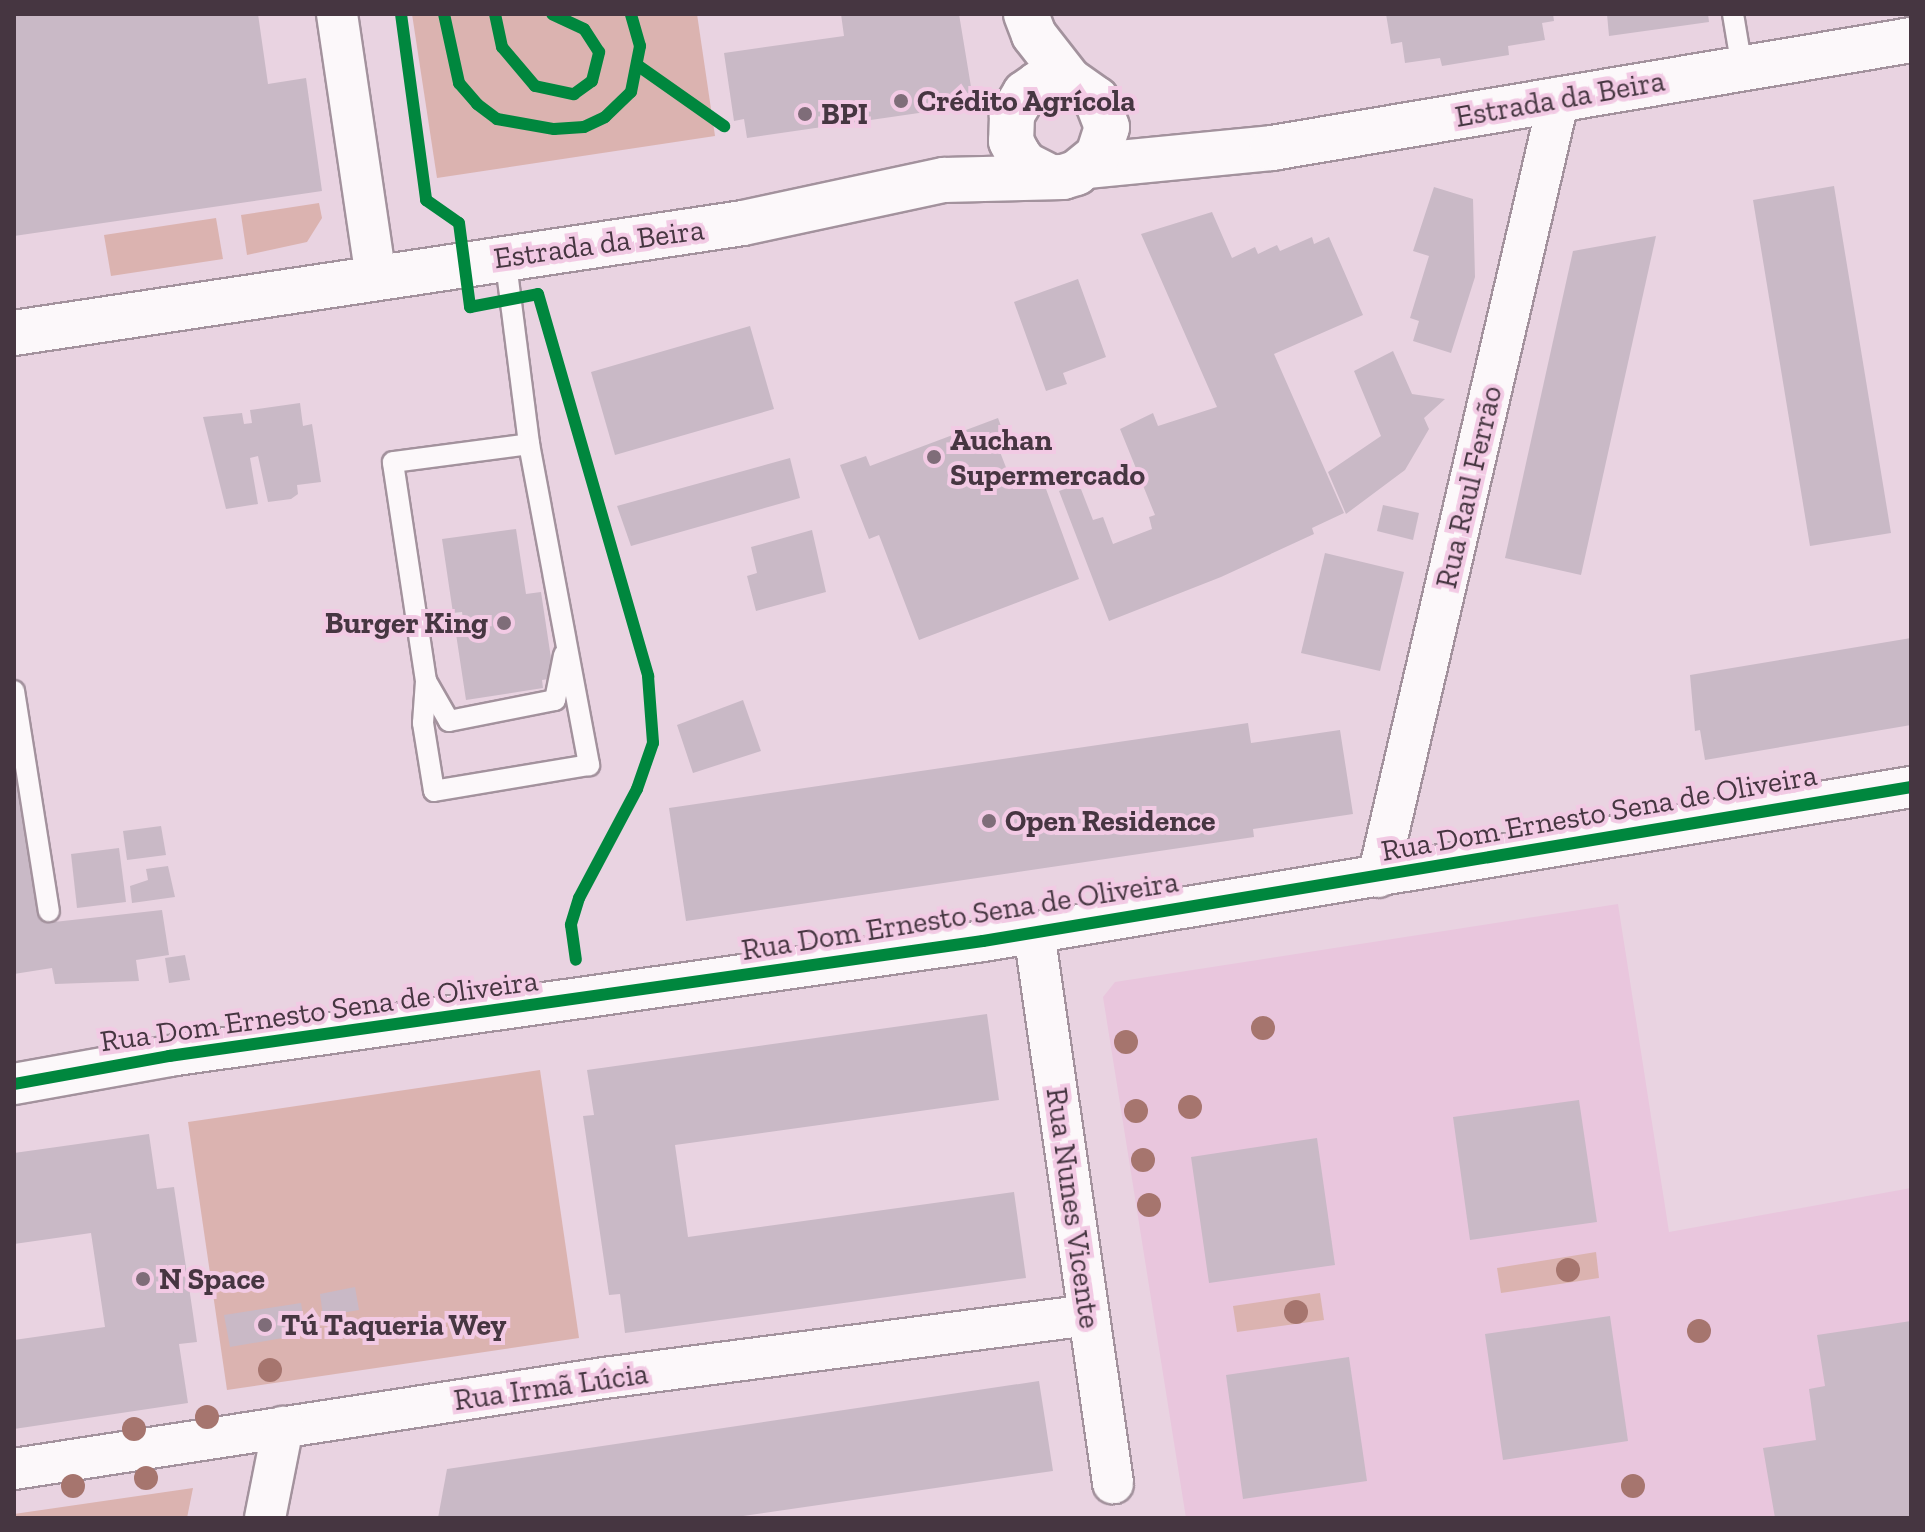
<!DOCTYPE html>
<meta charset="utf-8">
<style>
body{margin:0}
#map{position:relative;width:1925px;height:1532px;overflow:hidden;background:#e9d3e1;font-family:"Zilla Slab",serif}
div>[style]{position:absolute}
.built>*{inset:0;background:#e9c6dd}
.green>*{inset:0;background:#dbb3b0}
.building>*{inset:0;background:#c9b9c6}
.roads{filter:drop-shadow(2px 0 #a3929d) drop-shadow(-2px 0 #a3929d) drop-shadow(0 2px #a3929d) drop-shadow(0 -2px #a3929d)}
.service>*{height:20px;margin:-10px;padding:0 10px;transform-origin:10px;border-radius:10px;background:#fcf8fa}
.minor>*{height:40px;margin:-20px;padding:0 20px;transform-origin:20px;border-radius:20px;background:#fcf8fa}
.tertiary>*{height:44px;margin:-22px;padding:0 22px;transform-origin:22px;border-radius:22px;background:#fcf8fa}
.secondary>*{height:44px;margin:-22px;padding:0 22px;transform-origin:22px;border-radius:22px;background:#fcf8fa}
.cycleway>*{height:12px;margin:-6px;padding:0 6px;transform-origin:6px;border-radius:6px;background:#00873e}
.trees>*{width:24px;height:24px;margin:-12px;border-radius:50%;background:#a6756e}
.dots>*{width:22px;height:22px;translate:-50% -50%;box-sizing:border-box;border:4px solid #f2cae4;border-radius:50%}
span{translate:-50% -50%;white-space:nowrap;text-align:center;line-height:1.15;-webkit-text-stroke:8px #f2cae4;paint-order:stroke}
.street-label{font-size:30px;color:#463641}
.poi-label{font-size:30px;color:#463641;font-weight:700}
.left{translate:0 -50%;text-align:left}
.right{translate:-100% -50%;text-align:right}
.frame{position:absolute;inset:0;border:16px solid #463641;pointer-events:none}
</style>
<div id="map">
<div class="built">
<i style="clip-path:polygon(1618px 904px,1669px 1232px,1911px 1188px,1911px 1518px,1186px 1518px,1103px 997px,1115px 982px)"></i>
</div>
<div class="green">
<i style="clip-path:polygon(412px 14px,697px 14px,715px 136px,437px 178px)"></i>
<i style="clip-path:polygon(319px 203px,322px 218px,307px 242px,247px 255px,241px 215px)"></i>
<i style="clip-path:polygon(216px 218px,223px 259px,111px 276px,104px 235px)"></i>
<i style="clip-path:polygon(540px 1070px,579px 1338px,227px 1390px,188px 1122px)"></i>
<i style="clip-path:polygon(1596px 1252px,1599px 1278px,1501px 1293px,1497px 1268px)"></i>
<i style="clip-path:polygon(1320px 1293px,1324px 1320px,1237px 1332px,1233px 1306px)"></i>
<i style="clip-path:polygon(193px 1488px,187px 1518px,14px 1518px,14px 1514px)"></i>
</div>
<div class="building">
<i style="clip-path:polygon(14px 14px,258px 14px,268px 84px,306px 78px,322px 191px,14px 236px)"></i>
<i style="clip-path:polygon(841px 14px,959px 14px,974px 105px,747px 138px,744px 119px,734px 121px,724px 53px,844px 36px)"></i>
<i style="clip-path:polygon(1386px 14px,1553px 14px,1554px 21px,1542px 23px,1545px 40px,1508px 46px,1509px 55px,1442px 66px,1440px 58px,1405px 63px,1402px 42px,1391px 44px)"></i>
<i style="clip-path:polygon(1607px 14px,1708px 14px,1709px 22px,1609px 36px)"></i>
<i style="clip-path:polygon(1834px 186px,1891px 533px,1810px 546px,1753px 200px)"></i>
<i style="clip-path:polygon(1434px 187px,1473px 199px,1475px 277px,1451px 353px,1413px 341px,1419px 321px,1410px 318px,1429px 256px,1413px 251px)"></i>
<i style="clip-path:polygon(1212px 212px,1232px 258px,1255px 247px,1258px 254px,1277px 245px,1280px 251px,1312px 237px,1314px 244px,1329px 237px,1363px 315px,1274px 354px,1344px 513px,1312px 528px,1314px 534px,1221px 577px,1109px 621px,1059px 491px,1079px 484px,1093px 520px,1103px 517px,1113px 544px,1152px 529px,1149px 517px,1155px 515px,1120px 429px,1153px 413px,1158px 426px,1217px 407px,1141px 234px)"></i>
<i style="clip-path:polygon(1656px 236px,1581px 575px,1505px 558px,1573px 251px)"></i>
<i style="clip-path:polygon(1078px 279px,1106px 357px,1063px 373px,1067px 384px,1046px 391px,1014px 302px)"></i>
<i style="clip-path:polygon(750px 326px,774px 409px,615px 455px,591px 372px)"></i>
<i style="clip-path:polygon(1393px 351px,1412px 394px,1445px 399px,1424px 418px,1429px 429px,1405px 470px,1346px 514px,1328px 472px,1381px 436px,1354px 371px)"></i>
<i style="clip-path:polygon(300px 403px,303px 426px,312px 424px,321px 482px,297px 485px,298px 494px,291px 499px,268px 502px,258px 456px,250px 458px,258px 504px,226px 509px,203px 417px,242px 413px,244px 424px,252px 423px,250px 410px)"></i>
<i style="clip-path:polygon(998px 418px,1009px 448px,1000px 452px,1014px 488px,1042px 478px,1079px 579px,919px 640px,879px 535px,869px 539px,840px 465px,866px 456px,870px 466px)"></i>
<i style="clip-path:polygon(790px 458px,800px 498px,631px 546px,617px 506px)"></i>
<i style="clip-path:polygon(1383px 505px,1419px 513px,1413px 540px,1377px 531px)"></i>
<i style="clip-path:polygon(516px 529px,526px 594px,541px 592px,554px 678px,542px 680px,543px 688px,466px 700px,456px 634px,465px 633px,462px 612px,453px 613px,442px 539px)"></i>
<i style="clip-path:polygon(812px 530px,826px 592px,756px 611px,747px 576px,757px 573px,751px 547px)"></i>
<i style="clip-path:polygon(1325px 553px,1404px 572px,1380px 671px,1301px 653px)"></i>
<i style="clip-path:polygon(1911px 638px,1911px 725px,1705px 760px,1700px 730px,1695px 731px,1690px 675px)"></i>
<i style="clip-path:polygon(743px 700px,761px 751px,693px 773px,677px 725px)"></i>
<i style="clip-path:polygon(1248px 723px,1251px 743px,1340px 730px,1353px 814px,1253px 829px,1254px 837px,686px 921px,669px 808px)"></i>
<i style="clip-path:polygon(14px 744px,45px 923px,162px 910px,169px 955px,136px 960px,139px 981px,55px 984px,52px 968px,14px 974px)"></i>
<i style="clip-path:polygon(161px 826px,166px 855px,127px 860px,123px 831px)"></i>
<i style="clip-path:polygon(119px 848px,126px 902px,77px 908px,71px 854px)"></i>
<i style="clip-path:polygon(168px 866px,175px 897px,132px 903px,130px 886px,148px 880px,146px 869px)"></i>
<i style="clip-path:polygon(185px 955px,190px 980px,169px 983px,165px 958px)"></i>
<i style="clip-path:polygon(987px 1014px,999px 1100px,675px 1145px,688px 1237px,1014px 1192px,1026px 1278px,625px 1333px,620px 1294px,609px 1295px,583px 1116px,594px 1115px,587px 1070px)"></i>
<i style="clip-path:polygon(1579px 1100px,1597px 1222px,1470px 1240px,1453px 1117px)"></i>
<i style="clip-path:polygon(149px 1134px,157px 1189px,174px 1187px,193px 1314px,197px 1342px,179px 1344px,188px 1403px,14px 1429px,14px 1340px,105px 1327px,91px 1233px,14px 1244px,14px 1153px)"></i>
<i style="clip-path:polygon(1317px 1138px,1335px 1265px,1209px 1283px,1191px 1157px)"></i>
<i style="clip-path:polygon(355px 1287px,359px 1310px,323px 1316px,320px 1294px)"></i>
<i style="clip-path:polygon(301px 1303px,306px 1334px,230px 1347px,224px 1315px)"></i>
<i style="clip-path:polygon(1610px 1316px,1628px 1441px,1503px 1460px,1485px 1334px)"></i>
<i style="clip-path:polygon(1911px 1321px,1911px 1518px,1775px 1518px,1763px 1448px,1816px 1440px,1809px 1389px,1825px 1386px,1817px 1335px)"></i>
<i style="clip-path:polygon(1349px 1357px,1367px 1481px,1243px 1499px,1226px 1375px)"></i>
<i style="clip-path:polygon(1039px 1381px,1053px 1471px,729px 1518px,438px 1518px,447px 1469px)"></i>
</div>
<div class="roads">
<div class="service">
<i style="left:1733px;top:14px;width:55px;rotate:80.5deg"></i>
<i style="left:505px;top:256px;width:190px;rotate:82.7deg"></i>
<i style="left:529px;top:444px;width:327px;rotate:79.4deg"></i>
<i style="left:589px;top:765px;width:157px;rotate:170.5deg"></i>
<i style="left:434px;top:791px;width:69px;rotate:-99.2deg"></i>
<i style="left:423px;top:723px;width:42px;rotate:-85.9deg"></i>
<i style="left:426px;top:681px;width:221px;rotate:-98.6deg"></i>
<i style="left:393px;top:462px;width:137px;rotate:-7.5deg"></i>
<i style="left:426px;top:681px;width:46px;rotate:60.1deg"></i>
<i style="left:449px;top:721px;width:108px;rotate:-11.2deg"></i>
<i style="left:555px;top:700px;width:46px;rotate:-78.7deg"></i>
<i style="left:14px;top:691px;width:223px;rotate:81deg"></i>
</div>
<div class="minor">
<i style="left:337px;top:14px;width:267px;rotate:81.6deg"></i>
<i style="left:1378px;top:877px;width:800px;rotate:-76.92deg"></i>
<i style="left:1034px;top:932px;width:557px;rotate:81.84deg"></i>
<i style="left:14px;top:1084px;width:158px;rotate:-10.2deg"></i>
<i style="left:169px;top:1056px;width:822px;rotate:-8.04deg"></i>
<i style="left:983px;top:941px;width:941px;rotate:-9.42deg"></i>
<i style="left:14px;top:1469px;width:597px;rotate:-8.77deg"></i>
<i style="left:604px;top:1378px;width:489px;rotate:-7.4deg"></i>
<i style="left:265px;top:1518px;width:93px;rotate:-78.8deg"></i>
</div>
<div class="tertiary">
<i style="left:1026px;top:14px;width:22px;rotate:69deg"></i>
<i style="left:1034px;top:35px;width:58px;rotate:52deg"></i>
</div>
<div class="secondary">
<i style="left:1088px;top:166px;width:185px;rotate:-5.6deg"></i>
<i style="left:1272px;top:148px;width:648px;rotate:-9.59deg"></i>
<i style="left:14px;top:333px;width:737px;rotate:-8.58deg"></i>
<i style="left:743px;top:223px;width:206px;rotate:-12.1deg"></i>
<i style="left:944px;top:180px;width:119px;rotate:-1.4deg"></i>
<i style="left:1063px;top:177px;width:14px;rotate:-17deg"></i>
<i style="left:1076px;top:173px;width:28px;rotate:-39deg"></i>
<i style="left:1098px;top:155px;width:29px;rotate:-72deg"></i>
<i style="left:1107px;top:127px;width:30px;rotate:-111deg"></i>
<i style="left:1096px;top:99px;width:32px;rotate:-145deg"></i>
<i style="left:1070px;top:81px;width:32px;rotate:175deg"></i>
<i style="left:1038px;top:84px;width:16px;rotate:145deg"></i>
<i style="left:1025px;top:93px;width:26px;rotate:121deg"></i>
<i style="left:1012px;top:115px;width:26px;rotate:92deg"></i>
<i style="left:1011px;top:141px;width:13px;rotate:63deg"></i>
<i style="left:1017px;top:153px;width:14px;rotate:54deg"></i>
<i style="left:1025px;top:164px;width:27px;rotate:27deg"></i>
</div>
</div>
<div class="cycleway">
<i style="left:401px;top:14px;width:188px;rotate:82.3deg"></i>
<i style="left:426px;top:200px;width:40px;rotate:34.9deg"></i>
<i style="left:459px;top:223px;width:85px;rotate:82.5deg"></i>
<i style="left:470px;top:307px;width:69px;rotate:-10.8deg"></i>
<i style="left:538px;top:294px;width:398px;rotate:73.9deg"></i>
<i style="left:648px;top:676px;width:67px;rotate:85.7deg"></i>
<i style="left:653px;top:743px;width:49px;rotate:109.2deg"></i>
<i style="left:637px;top:789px;width:123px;rotate:118deg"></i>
<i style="left:579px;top:898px;width:28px;rotate:107deg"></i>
<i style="left:571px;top:925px;width:35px;rotate:82deg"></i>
<i style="left:444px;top:14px;width:71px;rotate:77.7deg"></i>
<i style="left:459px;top:83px;width:28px;rotate:49deg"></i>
<i style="left:477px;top:104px;width:25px;rotate:37deg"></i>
<i style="left:497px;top:119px;width:58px;rotate:10deg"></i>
<i style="left:554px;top:129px;width:30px;rotate:-4deg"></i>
<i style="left:584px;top:127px;width:23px;rotate:-25deg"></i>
<i style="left:605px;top:117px;width:36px;rotate:-44deg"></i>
<i style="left:631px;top:92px;width:47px;rotate:-78.9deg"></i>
<i style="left:640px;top:46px;width:33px;rotate:-106deg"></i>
<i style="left:495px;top:14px;width:34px;rotate:78deg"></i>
<i style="left:502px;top:47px;width:51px;rotate:49.8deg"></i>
<i style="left:535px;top:86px;width:40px;rotate:12deg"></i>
<i style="left:574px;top:94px;width:22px;rotate:-36deg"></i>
<i style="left:592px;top:81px;width:30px;rotate:-76deg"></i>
<i style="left:599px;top:52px;width:27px;rotate:-123deg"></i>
<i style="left:584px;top:29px;width:35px;rotate:-155deg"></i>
<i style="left:640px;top:67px;width:103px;rotate:35.1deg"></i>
<i style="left:14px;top:1084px;width:158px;rotate:-10.2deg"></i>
<i style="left:169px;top:1056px;width:822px;rotate:-8.04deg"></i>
<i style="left:983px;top:941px;width:941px;rotate:-9.42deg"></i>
</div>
<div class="trees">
<i style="left:1263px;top:1028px"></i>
<i style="left:1126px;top:1042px"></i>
<i style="left:1190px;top:1107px"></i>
<i style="left:1136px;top:1111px"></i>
<i style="left:1143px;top:1160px"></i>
<i style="left:1149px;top:1205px"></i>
<i style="left:1568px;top:1270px"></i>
<i style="left:1296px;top:1312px"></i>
<i style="left:1699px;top:1331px"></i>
<i style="left:270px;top:1370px"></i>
<i style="left:207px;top:1417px"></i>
<i style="left:134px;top:1429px"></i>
<i style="left:146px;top:1478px"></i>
<i style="left:73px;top:1486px"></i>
<i style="left:1633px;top:1486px"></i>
</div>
<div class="dots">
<i style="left:901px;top:101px;background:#7f6d79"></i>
<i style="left:805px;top:114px;background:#7f6d79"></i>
<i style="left:934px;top:457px;background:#7f6d79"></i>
<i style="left:504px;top:623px;background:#7f6d79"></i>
<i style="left:989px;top:821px;background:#7f6d79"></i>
<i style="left:143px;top:1279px;background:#7f6d79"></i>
<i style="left:265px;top:1325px;background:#7f6d79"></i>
</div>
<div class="street-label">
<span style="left:1560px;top:99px;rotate:-10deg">Estrada da Beira</span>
<span style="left:599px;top:244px;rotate:-8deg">Estrada da Beira</span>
<span style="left:1469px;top:487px;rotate:-77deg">Rua Raul Ferrão</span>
<span style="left:1599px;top:813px;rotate:-10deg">Rua Dom Ernesto Sena de Oliveira</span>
<span style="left:960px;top:916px;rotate:-9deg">Rua Dom Ernesto Sena de Oliveira</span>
<span style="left:319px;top:1011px;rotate:-8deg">Rua Dom Ernesto Sena de Oliveira</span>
<span style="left:1073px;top:1208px;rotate:82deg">Rua Nunes Vicente</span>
<span style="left:551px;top:1387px;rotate:-8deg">Rua Irmã Lúcia</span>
</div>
<div class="poi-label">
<span class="left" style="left:917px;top:101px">Crédito Agrícola</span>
<span class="left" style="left:821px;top:114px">BPI</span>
<span class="left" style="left:950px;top:457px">Auchan<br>Supermercado</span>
<span class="right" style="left:488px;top:623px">Burger King</span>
<span class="left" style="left:1005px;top:821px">Open Residence</span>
<span class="left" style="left:159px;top:1279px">N Space</span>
<span class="left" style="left:281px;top:1325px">Tú Taqueria Wey</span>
</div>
<div class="frame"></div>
</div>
